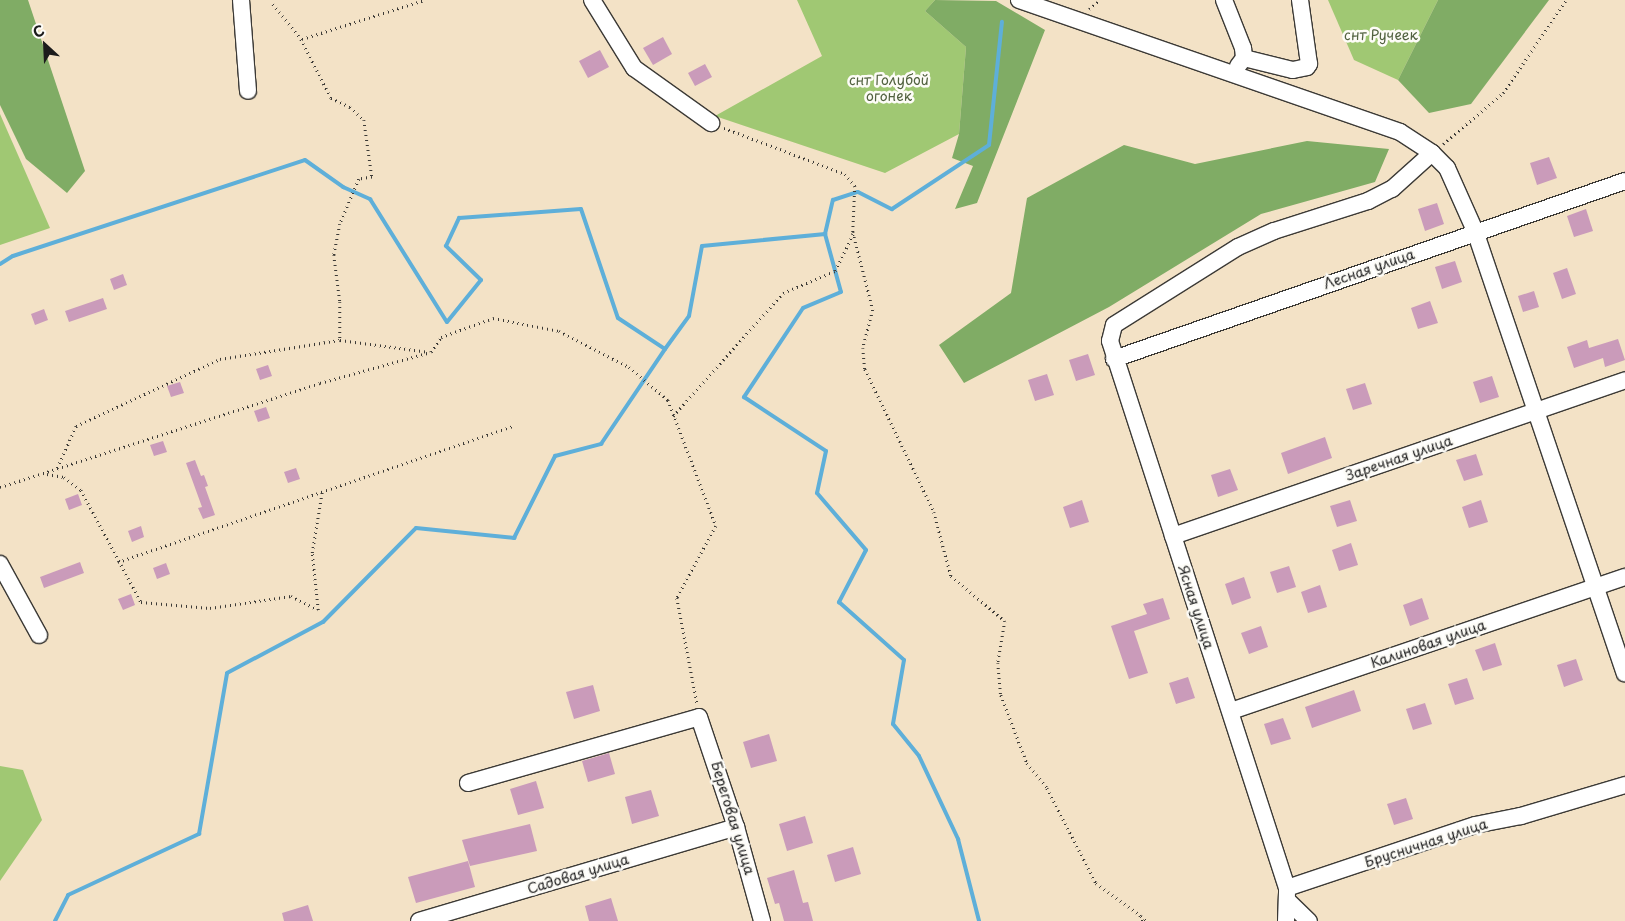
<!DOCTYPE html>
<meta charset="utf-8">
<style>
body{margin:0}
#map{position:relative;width:1625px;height:921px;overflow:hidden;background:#f3e2c6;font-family:"Playpen Sans",sans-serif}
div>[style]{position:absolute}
.green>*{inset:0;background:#a0c873}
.forest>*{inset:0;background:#80ac65}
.stream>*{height:4px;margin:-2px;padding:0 2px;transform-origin:2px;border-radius:2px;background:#5eafd9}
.building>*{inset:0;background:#ca9bba}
.path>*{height:2.5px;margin-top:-1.25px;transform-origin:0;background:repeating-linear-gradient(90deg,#3c3a36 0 1px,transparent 0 5px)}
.roads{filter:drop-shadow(1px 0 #3c3a36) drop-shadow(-1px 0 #3c3a36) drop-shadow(0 1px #3c3a36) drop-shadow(0 -1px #3c3a36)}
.minor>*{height:16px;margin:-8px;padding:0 8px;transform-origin:8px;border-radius:8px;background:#fff}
span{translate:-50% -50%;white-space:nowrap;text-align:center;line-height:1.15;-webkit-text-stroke:5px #fdfcf7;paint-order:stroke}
.park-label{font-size:14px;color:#51613f}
.street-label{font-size:14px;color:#1c1c1c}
.north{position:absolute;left:20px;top:20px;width:50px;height:50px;-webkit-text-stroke:4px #fdfcf7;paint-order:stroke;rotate:335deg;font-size:14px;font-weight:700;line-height:20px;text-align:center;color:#1c1c1c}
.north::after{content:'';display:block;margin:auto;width:18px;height:22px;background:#1c1c1c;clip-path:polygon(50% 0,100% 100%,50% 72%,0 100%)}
</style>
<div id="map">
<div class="green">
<i style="clip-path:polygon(797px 0,935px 0,925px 11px,966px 47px,959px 134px,885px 173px,715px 116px,822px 56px)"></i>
<i style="clip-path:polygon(1328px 0,1438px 0,1398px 80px,1354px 60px)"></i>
<i style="clip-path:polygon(0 114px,50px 228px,0 245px)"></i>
<i style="clip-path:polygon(0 766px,23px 770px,42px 820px,0 881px)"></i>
</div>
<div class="forest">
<i style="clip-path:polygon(0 0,28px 0,85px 171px,67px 193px,26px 159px,0 105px)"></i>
<i style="clip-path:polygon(935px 0,996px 1px,1045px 30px,977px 203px,955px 209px,973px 166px,952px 158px,959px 134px,966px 47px,925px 11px)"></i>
<i style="clip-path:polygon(1438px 0,1549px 0,1471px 104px,1429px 113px,1398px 80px)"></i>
<i style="clip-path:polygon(1307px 141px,1389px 149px,1375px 182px,1261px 214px,1109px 307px,964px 383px,939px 345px,1011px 293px,1027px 198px,1124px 145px,1195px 164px)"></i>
</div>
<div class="stream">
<i style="left:825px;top:234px;width:60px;rotate:74.6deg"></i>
<i style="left:841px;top:292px;width:41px;rotate:157.2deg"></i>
<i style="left:803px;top:308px;width:107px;rotate:123.5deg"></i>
<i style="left:744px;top:397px;width:98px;rotate:33.4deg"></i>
<i style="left:826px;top:451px;width:43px;rotate:102.1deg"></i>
<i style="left:817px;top:493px;width:75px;rotate:49.3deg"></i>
<i style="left:866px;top:550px;width:59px;rotate:117.4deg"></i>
<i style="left:839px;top:602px;width:87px;rotate:41.7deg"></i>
<i style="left:904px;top:660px;width:65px;rotate:99.8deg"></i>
<i style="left:893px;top:724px;width:41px;rotate:50.9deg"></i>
<i style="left:919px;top:756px;width:92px;rotate:64.8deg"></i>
<i style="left:958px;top:839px;width:85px;rotate:75.6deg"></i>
<i style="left:0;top:264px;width:15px;rotate:-32deg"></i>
<i style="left:13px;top:256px;width:307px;rotate:-18.2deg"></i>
<i style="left:305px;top:160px;width:47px;rotate:35.4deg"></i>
<i style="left:343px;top:187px;width:30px;rotate:24deg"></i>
<i style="left:370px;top:199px;width:145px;rotate:58deg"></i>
<i style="left:447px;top:322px;width:54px;rotate:-51deg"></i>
<i style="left:481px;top:280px;width:49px;rotate:-135.8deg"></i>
<i style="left:446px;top:246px;width:31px;rotate:-65deg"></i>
<i style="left:459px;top:218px;width:122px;rotate:-4.2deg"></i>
<i style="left:581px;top:209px;width:115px;rotate:71.3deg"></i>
<i style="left:618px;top:318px;width:56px;rotate:33.4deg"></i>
<i style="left:665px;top:349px;width:41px;rotate:-54deg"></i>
<i style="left:689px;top:316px;width:71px;rotate:-79.5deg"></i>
<i style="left:702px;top:246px;width:124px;rotate:-5.6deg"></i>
<i style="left:825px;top:234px;width:35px;rotate:-77deg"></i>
<i style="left:833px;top:200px;width:26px;rotate:-18deg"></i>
<i style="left:858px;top:192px;width:38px;rotate:27deg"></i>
<i style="left:892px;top:209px;width:116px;rotate:-33.4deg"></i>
<i style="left:989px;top:145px;width:124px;rotate:-84deg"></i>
<i style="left:55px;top:921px;width:29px;rotate:-63deg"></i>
<i style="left:68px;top:895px;width:145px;rotate:-25deg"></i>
<i style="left:199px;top:834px;width:163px;rotate:-80.1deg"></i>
<i style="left:227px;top:673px;width:109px;rotate:-28deg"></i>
<i style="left:323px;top:622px;width:132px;rotate:-45.3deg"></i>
<i style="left:416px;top:528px;width:99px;rotate:5.8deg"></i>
<i style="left:514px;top:538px;width:92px;rotate:-63.4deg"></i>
<i style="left:555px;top:456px;width:48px;rotate:-14.6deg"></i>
<i style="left:601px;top:444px;width:115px;rotate:-56deg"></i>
</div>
<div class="building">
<i style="clip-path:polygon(663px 37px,672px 54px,653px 65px,643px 48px)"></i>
<i style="clip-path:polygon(600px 50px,609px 67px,588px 78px,579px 61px)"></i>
<i style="clip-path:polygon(705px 64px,712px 77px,695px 86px,688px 73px)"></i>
<i style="clip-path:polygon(1549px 157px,1557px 178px,1537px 185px,1530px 163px)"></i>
<i style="clip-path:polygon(1437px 203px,1444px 224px,1425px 231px,1418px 209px)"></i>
<i style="clip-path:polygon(1586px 209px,1593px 231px,1574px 237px,1567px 216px)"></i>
<i style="clip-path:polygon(1455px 261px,1462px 282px,1442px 289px,1435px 267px)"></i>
<i style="clip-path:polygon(1567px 268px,1576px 294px,1562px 299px,1553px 273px)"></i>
<i style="clip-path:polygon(123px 274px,127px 285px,114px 290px,110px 279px)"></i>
<i style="clip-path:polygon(1534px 291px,1539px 307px,1523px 312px,1518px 296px)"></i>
<i style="clip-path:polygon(103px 298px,107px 309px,69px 322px,65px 311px)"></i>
<i style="clip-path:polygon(1430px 301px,1438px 323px,1418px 329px,1411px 308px)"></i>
<i style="clip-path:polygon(44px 309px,48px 320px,35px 325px,31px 314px)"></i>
<i style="clip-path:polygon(1618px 339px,1625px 360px,1605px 367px,1603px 358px,1574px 368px,1567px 347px,1587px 340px,1589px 348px)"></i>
<i style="clip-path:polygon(1088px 354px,1095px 375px,1076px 381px,1069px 360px)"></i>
<i style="clip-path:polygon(268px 365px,272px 376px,260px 380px,256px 369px)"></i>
<i style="clip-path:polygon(1047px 374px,1054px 395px,1035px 401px,1028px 380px)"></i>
<i style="clip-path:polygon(1492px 376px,1499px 397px,1480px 403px,1473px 382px)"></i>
<i style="clip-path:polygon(180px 382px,184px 393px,171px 397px,167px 386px)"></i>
<i style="clip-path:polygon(1365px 383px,1372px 404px,1353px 410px,1346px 389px)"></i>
<i style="clip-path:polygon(266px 407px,270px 418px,258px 422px,254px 411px)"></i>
<i style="clip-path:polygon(1325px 437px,1332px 458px,1288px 474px,1281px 453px)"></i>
<i style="clip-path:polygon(163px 441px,167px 452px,154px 456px,150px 445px)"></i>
<i style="clip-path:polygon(1476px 454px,1483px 475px,1464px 481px,1456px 460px)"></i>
<i style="clip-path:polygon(195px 460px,201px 476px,204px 475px,208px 486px,205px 487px,215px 515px,203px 519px,198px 508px,202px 507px,186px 463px)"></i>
<i style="clip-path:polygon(296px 468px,300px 479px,288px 483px,284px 472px)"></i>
<i style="clip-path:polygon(1230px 469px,1238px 490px,1218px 497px,1211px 475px)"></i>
<i style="clip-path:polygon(78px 494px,82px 505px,69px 510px,65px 499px)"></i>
<i style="clip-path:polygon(1082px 500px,1089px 522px,1070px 528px,1063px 507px)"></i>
<i style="clip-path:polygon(1350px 500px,1357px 521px,1337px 527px,1330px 506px)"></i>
<i style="clip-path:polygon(1481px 500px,1488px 522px,1469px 528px,1462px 507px)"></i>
<i style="clip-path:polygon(141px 526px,144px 537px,132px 542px,128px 531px)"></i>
<i style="clip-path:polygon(1351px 543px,1358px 565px,1339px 571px,1332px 550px)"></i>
<i style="clip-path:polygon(80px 562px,84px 573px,44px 588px,40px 577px)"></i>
<i style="clip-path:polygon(166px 563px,170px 574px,157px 579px,153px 568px)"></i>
<i style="clip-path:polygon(1289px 566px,1296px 587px,1277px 593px,1270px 572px)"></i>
<i style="clip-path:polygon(1244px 577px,1251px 598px,1232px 605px,1225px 584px)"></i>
<i style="clip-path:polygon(1320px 585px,1327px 607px,1308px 613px,1301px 592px)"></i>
<i style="clip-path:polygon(131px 594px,135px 605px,123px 610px,118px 599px)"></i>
<i style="clip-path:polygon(1163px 598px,1170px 619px,1134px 631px,1148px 673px,1129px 679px,1111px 626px,1147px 614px,1143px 604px)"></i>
<i style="clip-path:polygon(1422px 598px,1429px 619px,1410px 626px,1403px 605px)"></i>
<i style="clip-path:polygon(1261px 626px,1268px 647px,1249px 654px,1241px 633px)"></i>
<i style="clip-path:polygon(1495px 643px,1502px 665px,1483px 671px,1475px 650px)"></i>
<i style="clip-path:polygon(1576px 659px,1583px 680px,1564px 687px,1557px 665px)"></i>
<i style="clip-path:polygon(1188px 677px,1195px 698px,1176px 704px,1169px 683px)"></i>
<i style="clip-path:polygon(1467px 678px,1474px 699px,1455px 705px,1448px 684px)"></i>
<i style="clip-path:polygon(593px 685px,600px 711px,574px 719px,566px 692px)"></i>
<i style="clip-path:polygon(1354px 690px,1361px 711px,1312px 728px,1305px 707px)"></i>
<i style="clip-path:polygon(1425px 703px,1432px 724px,1413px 730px,1406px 709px)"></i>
<i style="clip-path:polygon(1283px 718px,1291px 739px,1271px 745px,1264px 724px)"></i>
<i style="clip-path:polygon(769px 734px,777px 761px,751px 768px,743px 742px)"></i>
<i style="clip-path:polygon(609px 753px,615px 774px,588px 782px,582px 761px)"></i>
<i style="clip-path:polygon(536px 781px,544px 808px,518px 815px,510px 789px)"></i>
<i style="clip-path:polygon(651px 790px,659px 816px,632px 824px,625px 797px)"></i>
<i style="clip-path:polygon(1406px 798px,1413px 819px,1394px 825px,1387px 804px)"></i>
<i style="clip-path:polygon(805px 816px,813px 843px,787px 851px,779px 824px)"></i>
<i style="clip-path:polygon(530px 824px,537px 851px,470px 866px,462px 840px)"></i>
<i style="clip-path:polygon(853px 847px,861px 874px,835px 882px,827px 855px)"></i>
<i style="clip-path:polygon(468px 861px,475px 887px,416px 903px,408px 877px)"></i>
<i style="clip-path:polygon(794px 870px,803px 903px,808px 902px,813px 921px,784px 921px,779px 903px,775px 904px,767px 878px)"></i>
<i style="clip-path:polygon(611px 898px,618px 921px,589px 921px,585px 906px)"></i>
<i style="clip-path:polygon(308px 905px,313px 921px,284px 921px,282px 913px)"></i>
</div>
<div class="path">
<i style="left:273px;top:4px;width:45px;rotate:51.3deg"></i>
<i style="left:301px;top:39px;width:66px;rotate:63deg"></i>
<i style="left:331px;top:98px;width:21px;rotate:25deg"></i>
<i style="left:350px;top:107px;width:19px;rotate:43deg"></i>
<i style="left:364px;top:120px;width:58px;rotate:82deg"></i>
<i style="left:372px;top:177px;width:13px;rotate:171deg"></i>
<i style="left:359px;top:179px;width:49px;rotate:112.9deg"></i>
<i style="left:340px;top:224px;width:32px;rotate:101deg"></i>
<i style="left:334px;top:255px;width:47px;rotate:82.7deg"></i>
<i style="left:340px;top:302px;width:38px;rotate:90deg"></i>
<i style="left:1089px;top:9px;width:14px;rotate:-39deg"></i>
<i style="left:302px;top:39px;width:128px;rotate:-17.7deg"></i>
<i style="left:724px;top:128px;width:129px;rotate:20.8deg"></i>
<i style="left:845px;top:174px;width:16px;rotate:50deg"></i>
<i style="left:855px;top:186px;width:46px;rotate:92.5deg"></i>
<i style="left:853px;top:232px;width:81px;rotate:75.6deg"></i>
<i style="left:873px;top:310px;width:39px;rotate:105deg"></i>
<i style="left:863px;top:348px;width:21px;rotate:85deg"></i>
<i style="left:865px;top:369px;width:159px;rotate:64.2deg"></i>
<i style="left:934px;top:512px;width:66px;rotate:75.1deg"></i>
<i style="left:951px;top:576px;width:70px;rotate:39.8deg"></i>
<i style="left:1005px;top:621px;width:43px;rotate:99.5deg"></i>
<i style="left:998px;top:663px;width:32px;rotate:85deg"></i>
<i style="left:1001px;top:695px;width:73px;rotate:69.1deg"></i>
<i style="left:1027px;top:763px;width:32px;rotate:51deg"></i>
<i style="left:1047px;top:788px;width:107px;rotate:62.7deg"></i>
<i style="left:1096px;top:883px;width:54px;rotate:36deg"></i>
<i style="left:1140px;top:915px;width:7px;rotate:63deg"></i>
<i style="left:1443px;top:144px;width:79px;rotate:-40.4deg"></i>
<i style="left:1503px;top:93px;width:112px;rotate:-55.9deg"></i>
<i style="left:673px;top:416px;width:165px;rotate:-48.2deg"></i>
<i style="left:783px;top:293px;width:56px;rotate:-22.9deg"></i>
<i style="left:835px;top:271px;width:41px;rotate:-64.1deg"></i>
<i style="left:57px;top:468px;width:46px;rotate:-65.7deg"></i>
<i style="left:76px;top:426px;width:159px;rotate:-25deg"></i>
<i style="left:220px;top:359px;width:121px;rotate:-9deg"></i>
<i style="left:340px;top:340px;width:90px;rotate:7.7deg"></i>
<i style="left:47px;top:474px;width:17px;rotate:10deg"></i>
<i style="left:64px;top:477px;width:21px;rotate:37deg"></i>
<i style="left:81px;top:490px;width:127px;rotate:61.8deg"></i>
<i style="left:141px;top:602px;width:69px;rotate:5deg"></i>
<i style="left:210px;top:608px;width:82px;rotate:-8.4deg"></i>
<i style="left:291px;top:596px;width:30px;rotate:27deg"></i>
<i style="left:318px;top:610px;width:57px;rotate:-96deg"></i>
<i style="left:312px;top:553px;width:62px;rotate:-80.7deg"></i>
<i style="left:0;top:487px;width:336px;rotate:-18deg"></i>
<i style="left:320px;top:383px;width:115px;rotate:-15.6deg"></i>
<i style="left:431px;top:352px;width:18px;rotate:-56deg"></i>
<i style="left:441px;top:337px;width:55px;rotate:-20.1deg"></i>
<i style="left:493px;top:318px;width:67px;rotate:11.1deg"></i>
<i style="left:559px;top:331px;width:79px;rotate:27.2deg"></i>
<i style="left:629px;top:367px;width:51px;rotate:40.2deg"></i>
<i style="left:668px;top:400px;width:135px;rotate:69.1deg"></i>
<i style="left:716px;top:526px;width:82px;rotate:118.4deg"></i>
<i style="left:677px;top:598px;width:107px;rotate:79.2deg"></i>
<i style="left:118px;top:562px;width:419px;rotate:-19deg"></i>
<i style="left:1141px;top:916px;width:8px;rotate:40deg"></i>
</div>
<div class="roads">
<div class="minor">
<i style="left:241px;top:0;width:91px;rotate:85.6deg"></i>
<i style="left:592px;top:0;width:80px;rotate:58.3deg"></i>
<i style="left:634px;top:68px;width:95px;rotate:35.5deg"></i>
<i style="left:1019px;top:0;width:403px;rotate:19.1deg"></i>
<i style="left:1400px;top:132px;width:38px;rotate:33deg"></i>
<i style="left:1432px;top:153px;width:21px;rotate:45deg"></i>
<i style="left:1447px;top:168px;width:69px;rotate:66deg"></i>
<i style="left:1475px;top:231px;width:467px;rotate:71.3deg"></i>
<i style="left:1224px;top:0;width:52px;rotate:68.4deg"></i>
<i style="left:1243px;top:48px;width:10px;rotate:84deg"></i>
<i style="left:1244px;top:58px;width:10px;rotate:127deg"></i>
<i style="left:1244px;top:58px;width:50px;rotate:13.8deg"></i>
<i style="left:1293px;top:70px;width:14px;rotate:-12deg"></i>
<i style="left:1307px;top:67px;width:4px;rotate:-56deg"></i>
<i style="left:1309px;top:64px;width:65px;rotate:-98deg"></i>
<i style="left:1114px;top:359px;width:541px;rotate:-19.21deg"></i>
<i style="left:1173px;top:536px;width:478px;rotate:-19deg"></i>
<i style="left:0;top:564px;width:81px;rotate:61.2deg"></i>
<i style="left:1231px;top:711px;width:416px;rotate:-18.8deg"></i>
<i style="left:468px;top:783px;width:240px;rotate:-15.9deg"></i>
<i style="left:699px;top:717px;width:116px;rotate:71.4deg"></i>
<i style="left:736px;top:827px;width:98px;rotate:74.5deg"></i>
<i style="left:1287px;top:888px;width:198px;rotate:-18.5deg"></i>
<i style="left:1475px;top:825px;width:47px;rotate:-11.1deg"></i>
<i style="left:1521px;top:816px;width:109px;rotate:-16.6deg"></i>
<i style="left:1288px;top:901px;width:29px;rotate:44deg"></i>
<i style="left:419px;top:921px;width:331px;rotate:-16.5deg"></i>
<i style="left:1286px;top:921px;width:33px;rotate:-88deg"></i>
<i style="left:1287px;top:888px;width:575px;rotate:-107.93deg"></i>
<i style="left:1110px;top:341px;width:16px;rotate:-76deg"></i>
<i style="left:1114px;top:325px;width:146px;rotate:-32.2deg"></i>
<i style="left:1238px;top:247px;width:39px;rotate:-24deg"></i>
<i style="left:1274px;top:231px;width:99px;rotate:-17.7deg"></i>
<i style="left:1368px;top:201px;width:27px;rotate:-27deg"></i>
<i style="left:1392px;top:189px;width:54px;rotate:-42deg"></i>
</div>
</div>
<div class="park-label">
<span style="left:1381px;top:35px">снт Ручеек</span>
<span style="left:889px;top:88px">снт Голубой<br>огонек</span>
</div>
<div class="street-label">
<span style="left:1369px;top:269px;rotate:-19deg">Лесная улица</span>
<span style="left:1399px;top:458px;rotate:-19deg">Заречная улица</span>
<span style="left:1196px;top:607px;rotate:72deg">Ясная улица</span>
<span style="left:1428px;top:644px;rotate:-19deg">Калиновая улица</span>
<span style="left:733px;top:818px;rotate:73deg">Береговая улица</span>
<span style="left:1426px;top:843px;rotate:-18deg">Брусничная улица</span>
<span style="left:578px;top:874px;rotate:-17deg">Садовая улица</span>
</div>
<div class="north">С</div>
</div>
